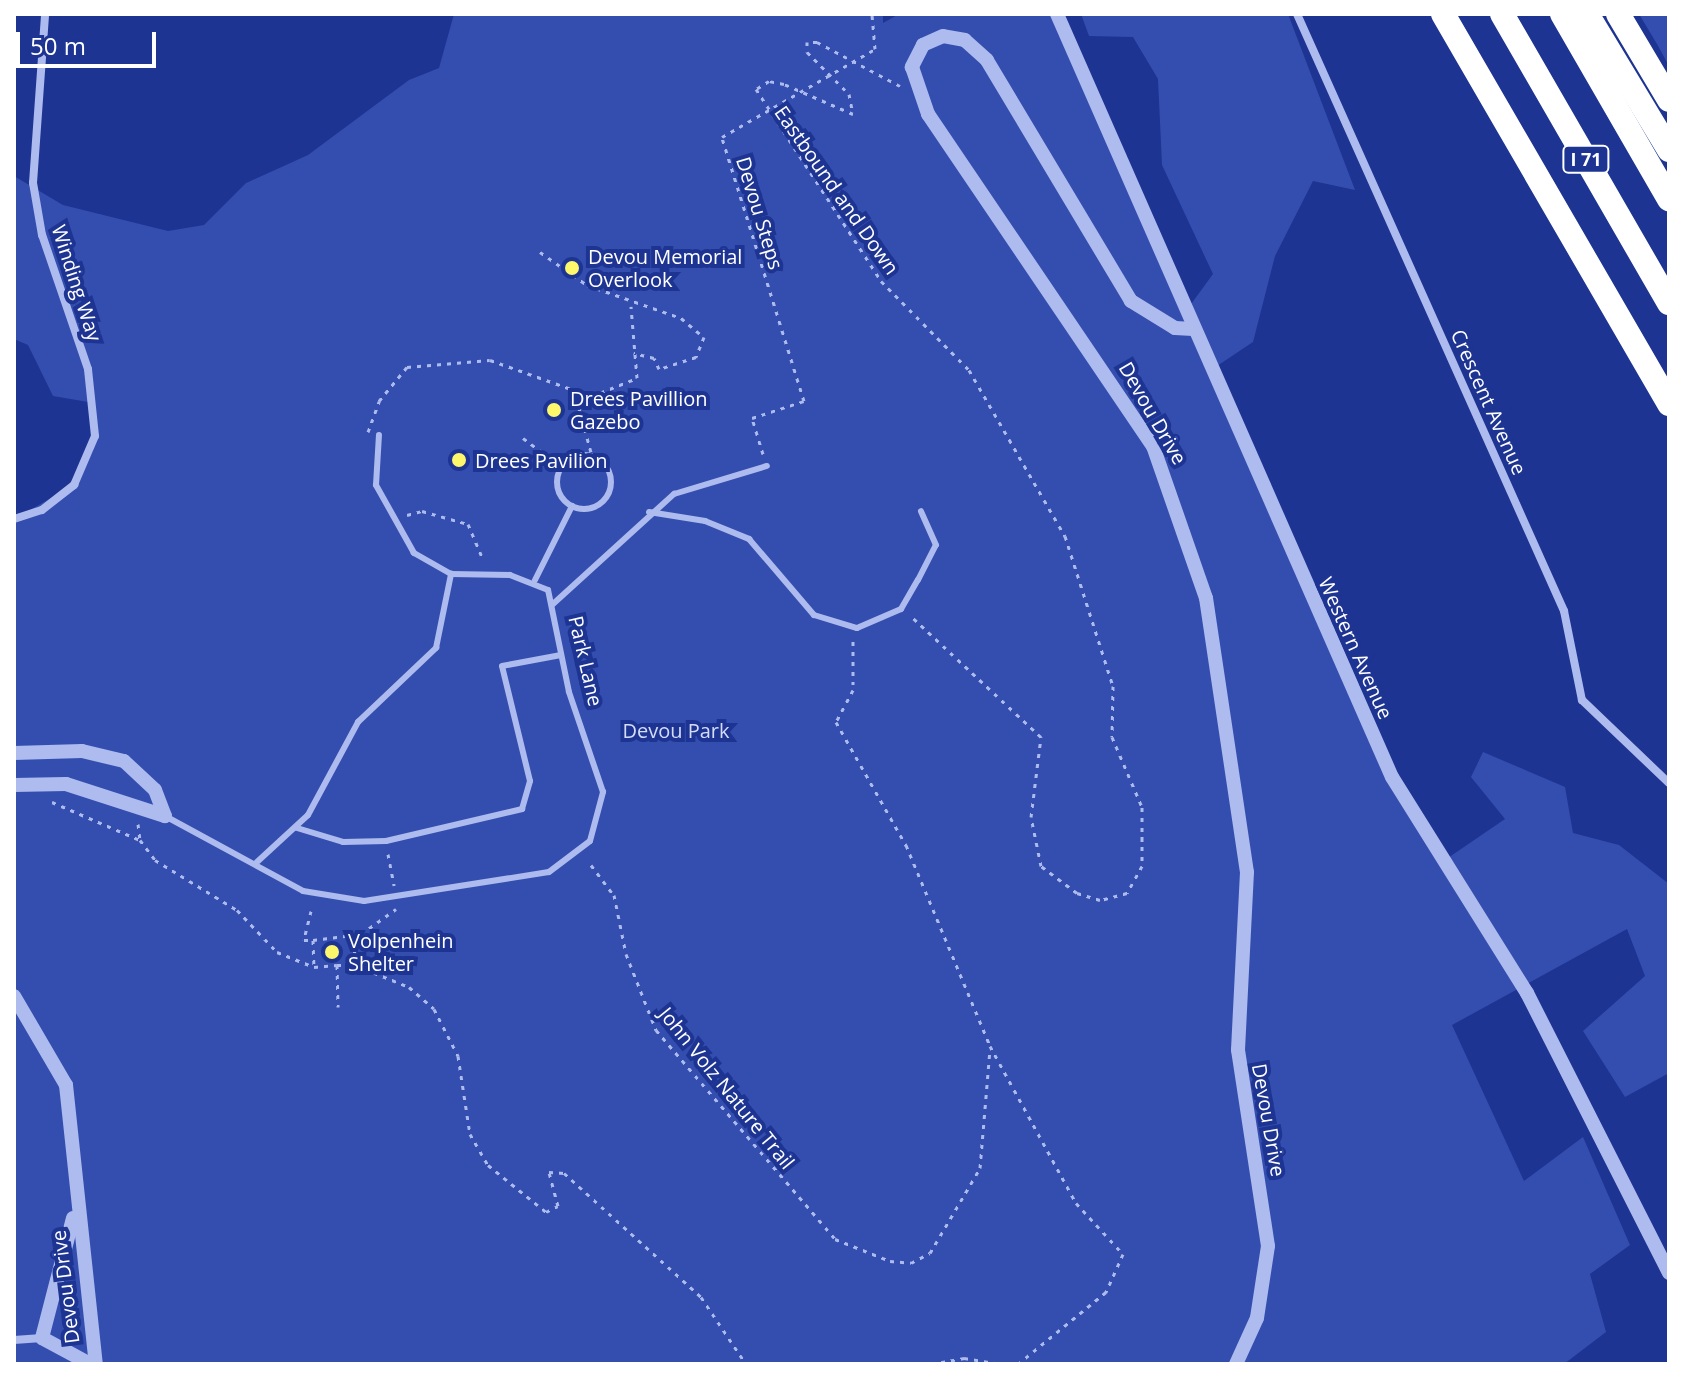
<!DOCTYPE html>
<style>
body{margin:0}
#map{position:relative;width:1683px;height:1378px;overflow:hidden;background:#1d3492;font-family:"Open Sans",sans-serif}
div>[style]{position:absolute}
.green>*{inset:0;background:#344eb0}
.path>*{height:3px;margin-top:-1.5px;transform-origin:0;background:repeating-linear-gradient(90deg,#aebbee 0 4px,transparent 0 10px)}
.service>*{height:6px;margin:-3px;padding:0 3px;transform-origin:3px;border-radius:3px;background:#aebbee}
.service>.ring{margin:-3px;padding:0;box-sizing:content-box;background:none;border:6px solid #aebbee;border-radius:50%}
.minor>*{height:8px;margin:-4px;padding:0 4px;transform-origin:4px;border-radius:4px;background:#aebbee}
.tertiary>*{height:14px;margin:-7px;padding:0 7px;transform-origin:7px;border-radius:7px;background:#aebbee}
.motorway>*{height:24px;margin:-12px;padding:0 12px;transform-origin:12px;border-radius:12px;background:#fff}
.dots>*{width:22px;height:22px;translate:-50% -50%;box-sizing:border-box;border:4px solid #1d3492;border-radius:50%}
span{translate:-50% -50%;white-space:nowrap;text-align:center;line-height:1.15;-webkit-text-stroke:8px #1d3492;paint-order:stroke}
.shield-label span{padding:2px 6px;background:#1d3492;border:2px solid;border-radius:6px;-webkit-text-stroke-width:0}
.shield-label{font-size:18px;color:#fff;font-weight:700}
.street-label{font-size:20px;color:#fff}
.poi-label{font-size:20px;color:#fff}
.left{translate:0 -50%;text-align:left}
.park-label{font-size:20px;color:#d4dcfa}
.frame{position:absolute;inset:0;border:16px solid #fff;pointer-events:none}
.scale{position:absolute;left:16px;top:32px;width:140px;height:36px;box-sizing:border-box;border:4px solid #fff;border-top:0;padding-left:10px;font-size:24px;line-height:28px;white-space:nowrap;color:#fff;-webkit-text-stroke:6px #1d3492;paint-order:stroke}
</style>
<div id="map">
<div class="green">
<i style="clip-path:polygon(454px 14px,883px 14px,883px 23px,899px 14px,1057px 14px,1186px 311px,1213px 274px,1162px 165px,1158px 79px,1133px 37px,1089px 36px,1081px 14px,1288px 14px,1355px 190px,1313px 181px,1275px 256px,1253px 342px,1211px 370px,1392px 777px,1442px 862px,1505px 819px,1471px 777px,1483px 752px,1565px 787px,1573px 833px,1619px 845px,1669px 884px,1669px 1073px,1625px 1097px,1583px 1031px,1645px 976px,1627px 929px,1452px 1025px,1524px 1181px,1583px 1137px,1630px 1245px,1590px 1274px,1606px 1332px,1564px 1364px,14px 1364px,14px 519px,74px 485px,93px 451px,94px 403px,53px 396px,28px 345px,14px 339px,14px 176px,63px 205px,168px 231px,204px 225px,246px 183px,308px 155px,409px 80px,439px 68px)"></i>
<i style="clip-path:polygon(1639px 14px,1669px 14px,1669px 66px,1657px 44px)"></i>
</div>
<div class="path">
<i style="left:900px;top:86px;width:94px;rotate:-152.1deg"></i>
<i style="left:817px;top:42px;width:10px;rotate:180deg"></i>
<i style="left:807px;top:42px;width:10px;rotate:90deg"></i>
<i style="left:807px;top:52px;width:59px;rotate:45deg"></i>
<i style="left:849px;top:94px;width:20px;rotate:79deg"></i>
<i style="left:853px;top:114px;width:75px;rotate:-156.5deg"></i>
<i style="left:784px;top:84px;width:15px;rotate:-169deg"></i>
<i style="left:769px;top:81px;width:15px;rotate:148deg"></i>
<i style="left:756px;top:89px;width:229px;rotate:56.9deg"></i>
<i style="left:881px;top:281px;width:125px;rotate:45.3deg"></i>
<i style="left:969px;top:370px;width:192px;rotate:60deg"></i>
<i style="left:1065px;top:536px;width:157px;rotate:72.3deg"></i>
<i style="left:1113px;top:686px;width:51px;rotate:91.1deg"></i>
<i style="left:1112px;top:737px;width:76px;rotate:66.8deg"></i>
<i style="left:1142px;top:807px;width:59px;rotate:90deg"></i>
<i style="left:1142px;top:866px;width:31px;rotate:119deg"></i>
<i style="left:1127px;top:893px;width:28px;rotate:165deg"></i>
<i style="left:1100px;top:900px;width:24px;rotate:-163deg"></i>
<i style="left:1077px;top:893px;width:45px;rotate:-143.1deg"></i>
<i style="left:1041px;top:866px;width:50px;rotate:-101.5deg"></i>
<i style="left:1031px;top:817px;width:81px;rotate:-82.9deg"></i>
<i style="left:1041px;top:737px;width:176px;rotate:-137.1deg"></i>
<i style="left:540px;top:252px;width:57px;rotate:35.1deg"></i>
<i style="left:587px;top:285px;width:100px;rotate:19.3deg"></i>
<i style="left:681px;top:318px;width:30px;rotate:40deg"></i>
<i style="left:704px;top:337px;width:22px;rotate:112deg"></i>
<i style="left:696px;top:357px;width:39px;rotate:162deg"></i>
<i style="left:659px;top:369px;width:12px;rotate:-114deg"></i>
<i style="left:654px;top:358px;width:21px;rotate:-166deg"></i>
<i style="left:582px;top:400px;width:59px;rotate:-21.8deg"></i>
<i style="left:637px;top:378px;width:72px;rotate:-94.8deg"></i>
<i style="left:368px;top:432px;width:33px;rotate:-70deg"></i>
<i style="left:379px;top:401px;width:44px;rotate:-50.5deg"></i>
<i style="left:407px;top:367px;width:83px;rotate:-4.8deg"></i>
<i style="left:490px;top:360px;width:89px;rotate:19.7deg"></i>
<i style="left:574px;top:390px;width:68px;rotate:74.7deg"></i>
<i style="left:523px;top:438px;width:36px;rotate:37deg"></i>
<i style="left:763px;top:454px;width:38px;rotate:-107deg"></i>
<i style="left:752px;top:418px;width:55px;rotate:-18.1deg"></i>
<i style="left:804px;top:401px;width:276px;rotate:-107.3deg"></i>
<i style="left:722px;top:137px;width:177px;rotate:-29.9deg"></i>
<i style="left:875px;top:49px;width:35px;rotate:-95deg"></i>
<i style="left:407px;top:515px;width:16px;rotate:-15deg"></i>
<i style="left:422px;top:511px;width:48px;rotate:15.8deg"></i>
<i style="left:468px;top:524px;width:36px;rotate:67deg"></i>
<i style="left:853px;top:641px;width:49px;rotate:90deg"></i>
<i style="left:853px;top:690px;width:36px;rotate:118deg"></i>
<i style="left:836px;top:722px;width:142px;rotate:60.4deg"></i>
<i style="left:906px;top:845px;width:218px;rotate:67.3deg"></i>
<i style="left:990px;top:1046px;width:179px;rotate:61.3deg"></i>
<i style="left:1076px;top:1203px;width:69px;rotate:47.3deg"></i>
<i style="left:1123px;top:1254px;width:42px;rotate:114.1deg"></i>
<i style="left:1106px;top:1292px;width:114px;rotate:140.7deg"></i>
<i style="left:52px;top:802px;width:96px;rotate:23.4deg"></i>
<i style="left:140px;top:840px;width:25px;rotate:53deg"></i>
<i style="left:155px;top:860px;width:96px;rotate:31.4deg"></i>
<i style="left:237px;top:910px;width:58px;rotate:46.4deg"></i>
<i style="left:277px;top:952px;width:40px;rotate:22deg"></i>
<i style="left:314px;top:967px;width:23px;rotate:-5deg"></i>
<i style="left:337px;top:965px;width:42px;rotate:88.6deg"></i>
<i style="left:138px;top:824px;width:16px;rotate:83deg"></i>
<i style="left:388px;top:854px;width:32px;rotate:79deg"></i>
<i style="left:591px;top:865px;width:38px;rotate:53deg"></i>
<i style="left:614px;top:895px;width:60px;rotate:78.5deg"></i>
<i style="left:626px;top:954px;width:82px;rotate:68.5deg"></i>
<i style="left:656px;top:1030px;width:275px;rotate:49.4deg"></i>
<i style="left:835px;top:1239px;width:59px;rotate:21.8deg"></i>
<i style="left:890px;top:1261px;width:21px;rotate:5deg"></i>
<i style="left:911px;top:1263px;width:21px;rotate:-28deg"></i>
<i style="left:930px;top:1253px;width:99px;rotate:-59.5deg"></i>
<i style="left:980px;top:1168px;width:118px;rotate:-85.2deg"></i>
<i style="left:311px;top:911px;width:30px;rotate:104deg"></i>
<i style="left:304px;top:940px;width:9px"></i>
<i style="left:313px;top:940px;width:27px;rotate:88deg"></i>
<i style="left:313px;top:940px;width:48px;rotate:-7.1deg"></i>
<i style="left:361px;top:934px;width:43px;rotate:-35.5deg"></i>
<i style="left:337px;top:965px;width:18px"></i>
<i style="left:355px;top:965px;width:30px;rotate:-92deg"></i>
<i style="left:355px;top:965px;width:58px;rotate:22.2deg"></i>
<i style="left:409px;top:987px;width:33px;rotate:41deg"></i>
<i style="left:434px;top:1009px;width:53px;rotate:62.9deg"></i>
<i style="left:458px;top:1056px;width:79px;rotate:81.3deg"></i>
<i style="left:470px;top:1134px;width:36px;rotate:60deg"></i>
<i style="left:488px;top:1165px;width:75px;rotate:39deg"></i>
<i style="left:546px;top:1212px;width:13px;rotate:-27deg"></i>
<i style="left:558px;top:1206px;width:35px;rotate:-105deg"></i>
<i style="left:549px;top:1172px;width:15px;rotate:4deg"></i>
<i style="left:564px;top:1173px;width:185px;rotate:42.1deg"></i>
<i style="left:701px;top:1297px;width:81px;rotate:56.1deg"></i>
<i style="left:931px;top:1364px;width:34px;rotate:-10deg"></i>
<i style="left:964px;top:1358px;width:36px;rotate:9deg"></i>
</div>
<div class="service">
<i class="ring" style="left:557px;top:455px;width:48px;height:48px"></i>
<i style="left:649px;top:512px;width:57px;rotate:9.1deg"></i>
<i style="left:705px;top:521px;width:48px;rotate:22.2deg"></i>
<i style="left:749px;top:539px;width:100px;rotate:49.5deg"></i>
<i style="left:814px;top:615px;width:45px;rotate:16.8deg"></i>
<i style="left:857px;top:628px;width:48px;rotate:-23.4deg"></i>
<i style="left:901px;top:609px;width:34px;rotate:-60deg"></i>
<i style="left:918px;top:580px;width:39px;rotate:-63deg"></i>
<i style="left:936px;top:545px;width:37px;rotate:-114deg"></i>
<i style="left:535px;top:580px;width:83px;rotate:-63.4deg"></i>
<i style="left:553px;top:604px;width:164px;rotate:-42.3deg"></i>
<i style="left:674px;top:494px;width:97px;rotate:-16.8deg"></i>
<i style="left:165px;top:816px;width:157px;rotate:28.5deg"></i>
<i style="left:303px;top:891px;width:62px;rotate:9.3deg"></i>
<i style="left:364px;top:901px;width:187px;rotate:-8.9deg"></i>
<i style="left:549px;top:872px;width:51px;rotate:-37.1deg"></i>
<i style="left:590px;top:841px;width:51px;rotate:-75.1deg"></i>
<i style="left:603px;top:792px;width:106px;rotate:-108.8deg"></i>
<i style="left:569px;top:692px;width:104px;rotate:-101.6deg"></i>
<i style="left:548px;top:590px;width:41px;rotate:-158.5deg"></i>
<i style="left:510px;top:575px;width:59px;rotate:-179deg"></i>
<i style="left:451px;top:574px;width:43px;rotate:-150.4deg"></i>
<i style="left:414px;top:553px;width:78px;rotate:-119.2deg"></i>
<i style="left:376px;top:485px;width:50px;rotate:-86.6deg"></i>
<i style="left:297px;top:828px;width:48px;rotate:16.9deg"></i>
<i style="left:343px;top:842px;width:43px;rotate:-1.3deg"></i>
<i style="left:386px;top:841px;width:140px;rotate:-13.2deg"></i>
<i style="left:522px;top:809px;width:29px;rotate:-74deg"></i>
<i style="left:530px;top:781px;width:118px;rotate:-103.7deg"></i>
<i style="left:502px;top:666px;width:60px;rotate:-10.6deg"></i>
<i style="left:257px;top:862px;width:69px;rotate:-42.7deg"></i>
<i style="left:308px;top:815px;width:106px;rotate:-61.7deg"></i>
<i style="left:358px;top:722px;width:108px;rotate:-43.5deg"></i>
<i style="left:436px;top:648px;width:76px;rotate:-78.5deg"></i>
</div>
<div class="minor">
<i style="left:1297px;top:14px;width:654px;rotate:65.9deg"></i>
<i style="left:1564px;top:611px;width:91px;rotate:78.6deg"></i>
<i style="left:1582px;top:700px;width:120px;rotate:43.7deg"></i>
<i style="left:14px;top:519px;width:29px;rotate:-18deg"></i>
<i style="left:42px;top:510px;width:41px;rotate:-38deg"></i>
<i style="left:74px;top:485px;width:53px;rotate:-66.8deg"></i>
<i style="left:95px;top:436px;width:67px;rotate:-96deg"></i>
<i style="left:88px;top:369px;width:142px;rotate:-108.9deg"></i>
<i style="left:42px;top:235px;width:53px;rotate:-99.8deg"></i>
<i style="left:33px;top:183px;width:169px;rotate:-85.9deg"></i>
<i style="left:14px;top:1340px;width:28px;rotate:-4deg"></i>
</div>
<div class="tertiary">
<i style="left:1057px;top:14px;width:833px;rotate:66.3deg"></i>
<i style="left:1392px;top:777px;width:255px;rotate:58deg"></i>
<i style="left:1527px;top:993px;width:314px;rotate:63.1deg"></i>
<i style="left:1193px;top:329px;width:18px;rotate:-177deg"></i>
<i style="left:1175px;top:328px;width:52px;rotate:-148.5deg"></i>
<i style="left:1131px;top:301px;width:281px;rotate:-120.9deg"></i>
<i style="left:987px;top:60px;width:30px;rotate:-138deg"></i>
<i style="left:965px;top:40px;width:22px;rotate:-170deg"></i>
<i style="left:943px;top:36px;width:22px;rotate:156deg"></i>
<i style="left:923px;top:45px;width:25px;rotate:117deg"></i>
<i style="left:912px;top:67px;width:50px;rotate:71.2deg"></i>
<i style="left:928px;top:114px;width:401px;rotate:55.9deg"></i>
<i style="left:1153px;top:446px;width:161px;rotate:70.8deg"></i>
<i style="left:1206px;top:598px;width:277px;rotate:81.5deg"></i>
<i style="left:1247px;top:872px;width:178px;rotate:92.9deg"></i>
<i style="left:1238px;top:1050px;width:198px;rotate:81.3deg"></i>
<i style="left:1268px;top:1246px;width:73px;rotate:98.7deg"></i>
<i style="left:1257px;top:1318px;width:51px;rotate:114.5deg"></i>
<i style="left:14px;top:753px;width:68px;rotate:-1.7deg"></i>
<i style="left:82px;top:751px;width:43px;rotate:13.4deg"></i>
<i style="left:124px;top:761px;width:42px;rotate:43.1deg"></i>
<i style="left:155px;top:790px;width:28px;rotate:69deg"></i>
<i style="left:14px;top:785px;width:52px;rotate:-1.1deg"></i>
<i style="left:66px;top:784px;width:104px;rotate:17.9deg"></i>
<i style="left:14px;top:996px;width:103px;rotate:59.7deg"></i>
<i style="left:66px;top:1085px;width:281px;rotate:83.9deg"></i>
<i style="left:73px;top:1218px;width:124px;rotate:104.5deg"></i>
<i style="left:42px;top:1338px;width:55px;rotate:28.4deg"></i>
</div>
<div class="motorway">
<i style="left:1443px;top:14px;width:451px;rotate:59.9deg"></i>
<i style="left:1502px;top:14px;width:334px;rotate:60deg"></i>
<i style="left:1562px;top:14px;width:214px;rotate:60deg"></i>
<i style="left:1587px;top:14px;width:159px;rotate:58.9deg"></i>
<i style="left:1618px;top:14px;width:100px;rotate:59.3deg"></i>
</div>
<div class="dots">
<i style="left:572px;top:268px;background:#fdf76c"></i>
<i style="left:554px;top:410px;background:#fdf76c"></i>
<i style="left:459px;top:460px;background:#fdf76c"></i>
<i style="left:332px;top:952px;background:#fdf76c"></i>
</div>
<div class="shield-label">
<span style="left:1586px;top:159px">I 71</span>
</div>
<div class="street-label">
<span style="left:837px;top:190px;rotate:55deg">Eastbound and Down</span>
<span style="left:760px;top:213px;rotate:73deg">Devou Steps</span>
<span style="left:77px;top:283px;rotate:72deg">Winding Way</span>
<span style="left:1489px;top:402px;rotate:66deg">Crescent Avenue</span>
<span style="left:1153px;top:413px;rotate:60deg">Devou Drive</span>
<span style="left:1356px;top:648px;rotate:66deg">Western Avenue</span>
<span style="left:586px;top:661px;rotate:77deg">Park Lane</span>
<span style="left:727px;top:1088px;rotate:51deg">John Volz Nature Trail</span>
<span style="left:1269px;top:1120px;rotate:80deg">Devou Drive</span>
<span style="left:65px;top:1287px;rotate:-97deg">Devou Drive</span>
</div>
<div class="poi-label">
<span class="left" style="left:588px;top:268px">Devou Memorial<br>Overlook</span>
<span class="left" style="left:570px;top:410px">Drees Pavillion<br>Gazebo</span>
<span class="left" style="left:475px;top:460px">Drees Pavilion</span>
<span class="left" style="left:348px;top:952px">Volpenhein<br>Shelter</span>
</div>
<div class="park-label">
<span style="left:676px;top:730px">Devou Park</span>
</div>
<div class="frame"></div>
<div class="scale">50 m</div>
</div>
